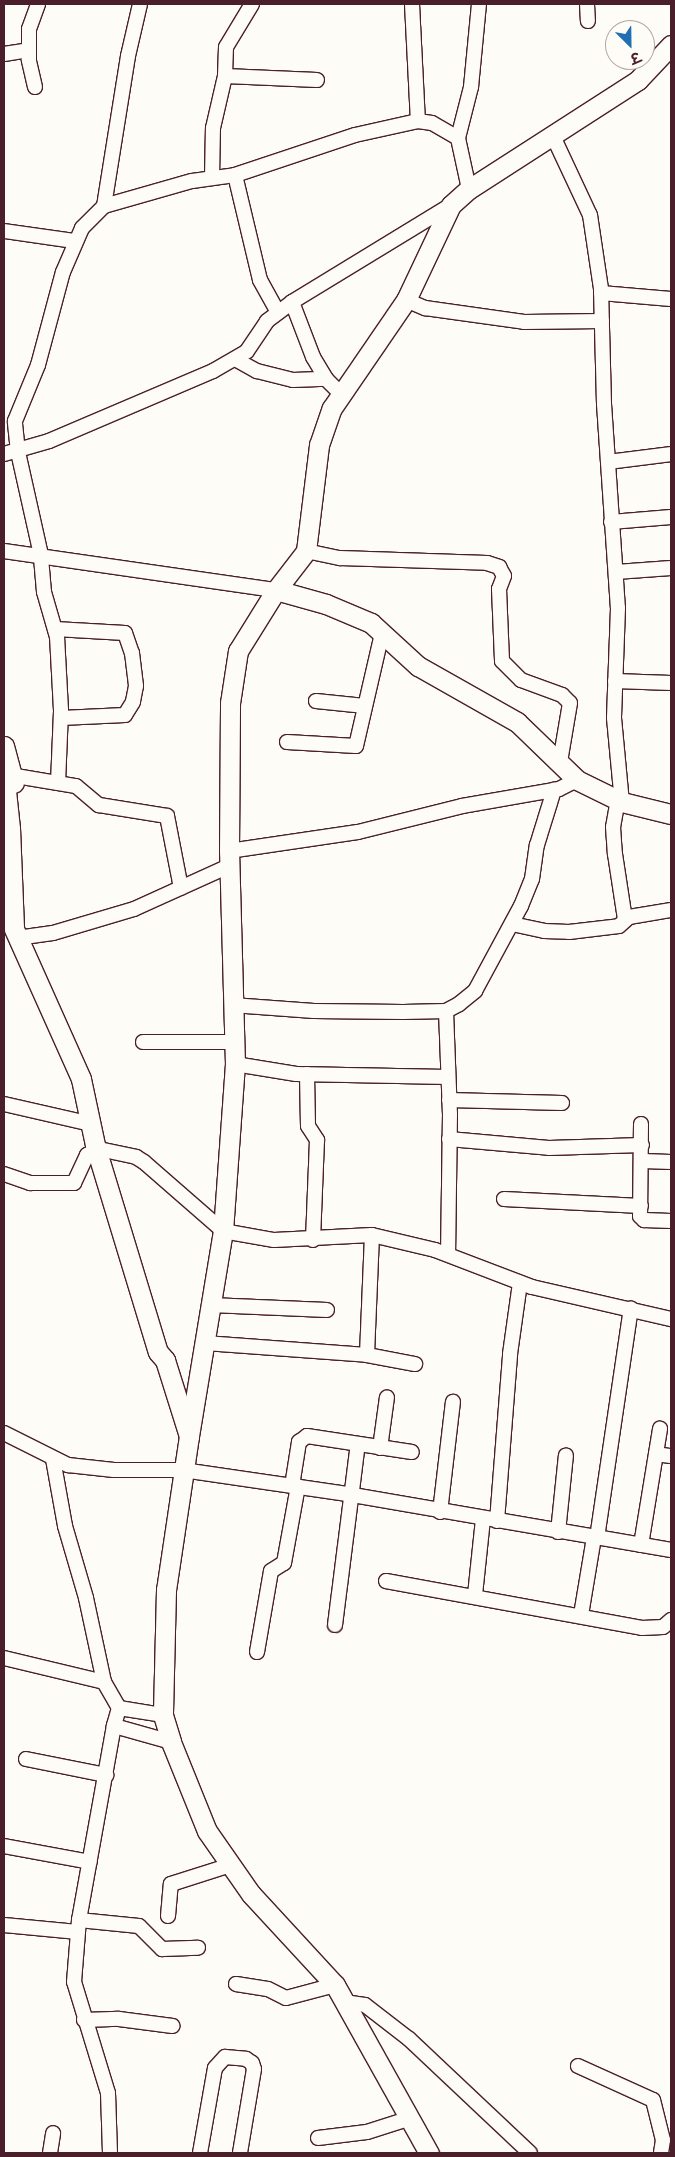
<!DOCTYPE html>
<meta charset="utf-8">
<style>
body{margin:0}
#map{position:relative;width:675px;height:2157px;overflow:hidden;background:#fdfcf7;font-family:Delius,"Playpen Sans Deva",sans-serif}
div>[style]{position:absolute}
.roads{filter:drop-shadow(1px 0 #4a1f2b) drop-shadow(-1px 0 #4a1f2b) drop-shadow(0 1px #4a1f2b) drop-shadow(0 -1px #4a1f2b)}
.street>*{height:14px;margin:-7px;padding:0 7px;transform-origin:7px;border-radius:7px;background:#fdfcf7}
.secondary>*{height:19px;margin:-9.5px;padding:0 9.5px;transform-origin:9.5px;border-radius:9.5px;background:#fdfcf7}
span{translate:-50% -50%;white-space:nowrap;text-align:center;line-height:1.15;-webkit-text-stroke:5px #fdfcf7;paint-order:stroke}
.frame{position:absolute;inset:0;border:5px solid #4a1f2b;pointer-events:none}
.north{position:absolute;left:605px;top:20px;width:50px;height:50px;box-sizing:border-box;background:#fdfcf7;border:1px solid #b5a4a5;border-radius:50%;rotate:157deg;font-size:14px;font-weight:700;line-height:20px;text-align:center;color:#4a1f2b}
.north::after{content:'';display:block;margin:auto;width:18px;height:22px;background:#1f6fb2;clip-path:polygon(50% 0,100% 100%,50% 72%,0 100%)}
</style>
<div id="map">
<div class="roads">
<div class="street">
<i style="left:252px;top:4px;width:50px;rotate:121.2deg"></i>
<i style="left:226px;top:47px;width:29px;rotate:92deg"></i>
<i style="left:225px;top:76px;width:92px;rotate:2.5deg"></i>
<i style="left:412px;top:4px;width:117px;rotate:87.1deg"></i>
<i style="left:587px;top:4px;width:17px;rotate:87deg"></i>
<i style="left:4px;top:54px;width:25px;rotate:-9deg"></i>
<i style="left:35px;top:87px;width:28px;rotate:-103deg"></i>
<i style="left:29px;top:60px;width:31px;rotate:-90deg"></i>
<i style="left:29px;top:29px;width:27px;rotate:-70deg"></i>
<i style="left:552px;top:134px;width:89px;rotate:64.9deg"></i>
<i style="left:590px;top:215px;width:75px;rotate:81.5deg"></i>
<i style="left:601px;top:289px;width:115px;rotate:88.5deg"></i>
<i style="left:604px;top:404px;width:204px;rotate:86.1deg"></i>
<i style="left:618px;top:608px;width:110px;rotate:92.1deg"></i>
<i style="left:614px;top:718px;width:84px;rotate:84.6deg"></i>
<i style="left:235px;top:175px;width:108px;rotate:76.6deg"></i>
<i style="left:260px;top:280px;width:37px;rotate:61deg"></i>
<i style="left:212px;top:178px;width:50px;rotate:-88.9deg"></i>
<i style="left:213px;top:128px;width:53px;rotate:-77deg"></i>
<i style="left:469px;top:189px;width:52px;rotate:-102.2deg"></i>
<i style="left:458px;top:138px;width:53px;rotate:-75.7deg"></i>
<i style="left:471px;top:87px;width:83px;rotate:-84.5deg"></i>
<i style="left:104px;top:206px;width:152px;rotate:-80.9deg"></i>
<i style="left:128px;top:56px;width:53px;rotate:-77deg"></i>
<i style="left:4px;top:231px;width:71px;rotate:8.1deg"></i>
<i style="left:601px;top:293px;width:70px;rotate:4.9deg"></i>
<i style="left:406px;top:300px;width:21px;rotate:23deg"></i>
<i style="left:425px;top:308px;width:100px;rotate:8deg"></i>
<i style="left:524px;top:322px;width:78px;rotate:-0.7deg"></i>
<i style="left:292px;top:302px;width:59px;rotate:69.1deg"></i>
<i style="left:313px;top:357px;width:26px;rotate:59deg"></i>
<i style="left:326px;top:379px;width:20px;rotate:45deg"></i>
<i style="left:235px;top:359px;width:25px;rotate:29deg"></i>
<i style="left:257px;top:371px;width:37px;rotate:14deg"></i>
<i style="left:293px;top:380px;width:33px;rotate:-2deg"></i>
<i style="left:4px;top:454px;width:47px;rotate:-16.1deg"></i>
<i style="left:49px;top:441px;width:178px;rotate:-23.1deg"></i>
<i style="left:213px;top:371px;width:39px;rotate:-30deg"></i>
<i style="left:247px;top:351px;width:36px;rotate:-56deg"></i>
<i style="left:267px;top:321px;width:31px;rotate:-37deg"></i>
<i style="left:292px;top:302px;width:186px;rotate:-31.4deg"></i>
<i style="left:608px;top:462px;width:64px;rotate:-7.2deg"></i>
<i style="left:611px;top:522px;width:60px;rotate:-4.8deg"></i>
<i style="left:4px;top:551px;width:275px;rotate:8.2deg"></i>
<i style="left:306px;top:551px;width:35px;rotate:12deg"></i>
<i style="left:340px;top:558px;width:147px;rotate:1.9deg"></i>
<i style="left:487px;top:563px;width:13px;rotate:18deg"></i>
<i style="left:499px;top:567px;width:10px;rotate:61deg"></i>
<i style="left:504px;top:576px;width:14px;rotate:111deg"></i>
<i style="left:499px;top:589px;width:72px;rotate:87.6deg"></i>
<i style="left:502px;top:661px;width:27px;rotate:45deg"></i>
<i style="left:521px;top:680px;width:44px;rotate:20.1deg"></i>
<i style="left:562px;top:695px;width:11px;rotate:45deg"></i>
<i style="left:570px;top:703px;width:60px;rotate:99.6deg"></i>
<i style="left:616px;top:572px;width:55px;rotate:-4.2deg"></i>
<i style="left:55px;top:629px;width:70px;rotate:3.3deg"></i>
<i style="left:125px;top:633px;width:21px;rotate:71deg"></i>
<i style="left:132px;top:653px;width:33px;rotate:83deg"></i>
<i style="left:136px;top:686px;width:16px;rotate:101deg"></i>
<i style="left:133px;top:702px;width:15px;rotate:122deg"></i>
<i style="left:125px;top:715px;width:64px;rotate:177.3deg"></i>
<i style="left:615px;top:681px;width:56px;rotate:2deg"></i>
<i style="left:316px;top:701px;width:49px;rotate:5.8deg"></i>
<i style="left:287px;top:742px;width:69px;rotate:3.3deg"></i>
<i style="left:356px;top:746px;width:116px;rotate:-77deg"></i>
<i style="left:4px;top:774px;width:73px;rotate:9.5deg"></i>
<i style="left:76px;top:786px;width:30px;rotate:40deg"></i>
<i style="left:99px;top:805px;width:69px;rotate:9.2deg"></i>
<i style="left:167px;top:816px;width:73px;rotate:79deg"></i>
<i style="left:58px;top:783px;width:73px;rotate:-87.6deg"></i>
<i style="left:61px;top:710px;width:73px;rotate:-93.1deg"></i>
<i style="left:57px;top:637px;width:47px;rotate:-106.1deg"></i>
<i style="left:44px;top:592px;width:37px;rotate:-95deg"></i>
<i style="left:41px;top:555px;width:106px;rotate:-102.6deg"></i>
<i style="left:18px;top:452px;width:31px;rotate:-96deg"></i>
<i style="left:15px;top:421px;width:61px;rotate:-67.7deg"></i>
<i style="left:38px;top:365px;width:96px;rotate:-75deg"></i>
<i style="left:63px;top:272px;width:48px;rotate:-66.6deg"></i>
<i style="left:82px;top:228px;width:31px;rotate:-45deg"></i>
<i style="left:104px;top:206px;width:91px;rotate:-15.9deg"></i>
<i style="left:192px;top:181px;width:43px;rotate:-7.9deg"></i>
<i style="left:235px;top:175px;width:126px;rotate:-18.4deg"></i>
<i style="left:355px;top:135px;width:65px;rotate:-12.5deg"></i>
<i style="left:418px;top:121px;width:14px;rotate:8deg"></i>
<i style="left:432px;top:123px;width:30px;rotate:30deg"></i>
<i style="left:618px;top:799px;width:28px;rotate:100deg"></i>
<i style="left:613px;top:827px;width:27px;rotate:86deg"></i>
<i style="left:615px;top:854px;width:66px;rotate:81.3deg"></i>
<i style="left:229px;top:851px;width:130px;rotate:-8.4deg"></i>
<i style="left:358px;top:832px;width:107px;rotate:-14deg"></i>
<i style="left:462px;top:806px;width:98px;rotate:-9.9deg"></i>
<i style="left:559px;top:789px;width:20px;rotate:-27deg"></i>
<i style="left:512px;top:924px;width:33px;rotate:12deg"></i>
<i style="left:544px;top:931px;width:25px;rotate:2deg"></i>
<i style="left:569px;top:932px;width:50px;rotate:-6.8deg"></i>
<i style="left:619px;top:926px;width:13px;rotate:-42deg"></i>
<i style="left:629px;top:917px;width:43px;rotate:-9.5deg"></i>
<i style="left:17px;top:938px;width:36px;rotate:-8deg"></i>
<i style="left:53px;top:933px;width:84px;rotate:-16.5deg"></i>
<i style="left:134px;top:909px;width:104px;rotate:-24.4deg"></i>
<i style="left:232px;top:1005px;width:82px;rotate:4.2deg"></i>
<i style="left:314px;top:1011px;width:89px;rotate:0.6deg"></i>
<i style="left:403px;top:1012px;width:43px;rotate:-1.3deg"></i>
<i style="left:446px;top:1011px;width:15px;rotate:-28deg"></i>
<i style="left:459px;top:1004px;width:21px;rotate:-39deg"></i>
<i style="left:475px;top:991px;width:97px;rotate:-61.6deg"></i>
<i style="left:521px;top:906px;width:29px;rotate:-68deg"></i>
<i style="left:532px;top:879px;width:34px;rotate:-82deg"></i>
<i style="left:537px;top:845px;width:58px;rotate:-72.8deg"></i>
<i style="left:446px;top:1011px;width:103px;rotate:87.8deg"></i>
<i style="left:450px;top:1114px;width:140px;rotate:90.8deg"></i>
<i style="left:143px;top:1042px;width:91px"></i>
<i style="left:235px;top:1064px;width:62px;rotate:9.3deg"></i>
<i style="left:296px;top:1074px;width:152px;rotate:1.1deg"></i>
<i style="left:307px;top:1074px;width:52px;rotate:88.9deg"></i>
<i style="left:308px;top:1126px;width:17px;rotate:57deg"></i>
<i style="left:317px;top:1140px;width:100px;rotate:92.3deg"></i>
<i style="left:449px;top:1100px;width:113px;rotate:1.5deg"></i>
<i style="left:4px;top:1104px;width:89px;rotate:12.9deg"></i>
<i style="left:641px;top:1124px;width:92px;rotate:90.6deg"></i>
<i style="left:640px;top:1216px;width:6px;rotate:45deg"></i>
<i style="left:644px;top:1220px;width:27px;rotate:2deg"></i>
<i style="left:449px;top:1139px;width:100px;rotate:5.1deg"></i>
<i style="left:549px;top:1148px;width:93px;rotate:-1.8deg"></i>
<i style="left:643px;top:1161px;width:28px;rotate:2deg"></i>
<i style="left:4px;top:1174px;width:28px;rotate:19deg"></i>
<i style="left:30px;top:1183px;width:44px"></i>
<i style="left:74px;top:1183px;width:31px;rotate:-65deg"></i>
<i style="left:87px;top:1155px;width:13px;rotate:-27deg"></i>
<i style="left:99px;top:1149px;width:38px;rotate:12deg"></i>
<i style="left:136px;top:1157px;width:9px;rotate:32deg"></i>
<i style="left:144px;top:1162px;width:105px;rotate:41.1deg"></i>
<i style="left:223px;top:1231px;width:52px;rotate:10deg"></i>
<i style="left:274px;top:1240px;width:98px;rotate:-2.9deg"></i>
<i style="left:372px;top:1235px;width:65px;rotate:13.4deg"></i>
<i style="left:435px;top:1250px;width:104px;rotate:20.9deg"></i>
<i style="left:532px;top:1287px;width:143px;rotate:13deg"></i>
<i style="left:504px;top:1199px;width:137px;rotate:2.9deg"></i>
<i style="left:372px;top:1235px;width:120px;rotate:92.4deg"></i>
<i style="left:367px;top:1355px;width:49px;rotate:10.6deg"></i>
<i style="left:210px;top:1305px;width:117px;rotate:2.4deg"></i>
<i style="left:205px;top:1343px;width:162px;rotate:4.2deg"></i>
<i style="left:4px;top:1433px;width:72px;rotate:26.6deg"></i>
<i style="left:68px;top:1465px;width:46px;rotate:6.2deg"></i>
<i style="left:114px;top:1470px;width:69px"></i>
<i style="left:183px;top:1470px;width:166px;rotate:8.3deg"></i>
<i style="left:347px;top:1494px;width:329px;rotate:9.8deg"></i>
<i style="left:380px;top:1448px;width:51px;rotate:-82.2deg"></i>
<i style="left:656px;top:1454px;width:15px;rotate:8deg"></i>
<i style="left:53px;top:1459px;width:68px;rotate:79.8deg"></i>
<i style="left:65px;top:1526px;width:75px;rotate:73.7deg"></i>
<i style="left:86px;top:1598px;width:86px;rotate:77.9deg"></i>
<i style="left:104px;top:1682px;width:30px;rotate:60deg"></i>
<i style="left:119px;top:1708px;width:19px;rotate:106deg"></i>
<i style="left:292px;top:1486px;width:45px;rotate:-81deg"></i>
<i style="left:299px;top:1442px;width:10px;rotate:-37deg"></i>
<i style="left:307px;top:1436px;width:106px;rotate:8.7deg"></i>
<i style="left:440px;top:1512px;width:111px;rotate:-83.3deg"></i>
<i style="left:497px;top:1521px;width:168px;rotate:-85.5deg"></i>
<i style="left:510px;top:1354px;width:72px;rotate:-82deg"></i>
<i style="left:558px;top:1532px;width:77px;rotate:-84.1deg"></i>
<i style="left:597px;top:1538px;width:232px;rotate:-81.6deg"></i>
<i style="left:641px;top:1545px;width:118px;rotate:-80.7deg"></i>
<i style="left:386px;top:1581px;width:260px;rotate:10.4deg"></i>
<i style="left:642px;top:1628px;width:21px;rotate:-3deg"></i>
<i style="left:663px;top:1627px;width:11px;rotate:-41deg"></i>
<i style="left:475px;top:1595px;width:76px;rotate:-84deg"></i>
<i style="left:581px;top:1615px;width:79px;rotate:-80.5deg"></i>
<i style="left:335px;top:1625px;width:182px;rotate:-82.8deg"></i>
<i style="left:257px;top:1652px;width:82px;rotate:-80.2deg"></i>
<i style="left:271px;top:1571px;width:15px;rotate:-32deg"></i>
<i style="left:284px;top:1563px;width:78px;rotate:-79.7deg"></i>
<i style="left:4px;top:1658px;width:103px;rotate:13.5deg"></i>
<i style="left:119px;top:1708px;width:45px;rotate:9deg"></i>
<i style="left:26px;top:1759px;width:82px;rotate:11.3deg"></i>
<i style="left:4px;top:1846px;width:87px;rotate:10.5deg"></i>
<i style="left:168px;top:1916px;width:32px;rotate:-85deg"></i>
<i style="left:171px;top:1884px;width:63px;rotate:-17.6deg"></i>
<i style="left:79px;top:1920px;width:60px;rotate:5.7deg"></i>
<i style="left:139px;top:1926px;width:33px;rotate:45deg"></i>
<i style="left:162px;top:1949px;width:36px;rotate:-2deg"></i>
<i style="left:4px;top:1925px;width:74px;rotate:5.4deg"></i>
<i style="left:236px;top:1984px;width:32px;rotate:9deg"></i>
<i style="left:268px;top:1989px;width:20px;rotate:27deg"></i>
<i style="left:286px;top:1998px;width:51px;rotate:-14.9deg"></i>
<i style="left:344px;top:2002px;width:21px;rotate:8deg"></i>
<i style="left:365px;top:2005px;width:56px;rotate:37.7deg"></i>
<i style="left:409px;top:2039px;width:166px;rotate:43.3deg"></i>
<i style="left:84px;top:2020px;width:35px;rotate:-2deg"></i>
<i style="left:119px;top:2019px;width:54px;rotate:7.4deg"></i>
<i style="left:578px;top:2066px;width:82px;rotate:24.4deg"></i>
<i style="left:653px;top:2100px;width:41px;rotate:76deg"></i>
<i style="left:663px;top:2140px;width:13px;rotate:99deg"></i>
<i style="left:318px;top:2138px;width:49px;rotate:-7deg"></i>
<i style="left:367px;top:2132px;width:46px;rotate:-17.7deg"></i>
<i style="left:50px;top:2153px;width:20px;rotate:-81deg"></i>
<i style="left:110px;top:2153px;width:60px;rotate:-91.9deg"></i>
<i style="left:108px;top:2093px;width:116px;rotate:-107deg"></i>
<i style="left:74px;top:1982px;width:62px;rotate:-85.4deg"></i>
<i style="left:79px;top:1920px;width:197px;rotate:-79.8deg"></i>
<i style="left:114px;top:1726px;width:59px;rotate:15.7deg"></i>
<i style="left:200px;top:2153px;width:86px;rotate:-80deg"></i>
<i style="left:215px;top:2068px;width:15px;rotate:-48deg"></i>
<i style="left:225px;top:2057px;width:21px;rotate:5deg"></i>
<i style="left:246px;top:2059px;width:7px;rotate:34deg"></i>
<i style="left:252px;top:2063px;width:6px;rotate:72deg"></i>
<i style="left:254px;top:2069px;width:85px;rotate:99.5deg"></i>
</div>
<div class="secondary">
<i style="left:276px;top:590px;width:52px;rotate:15.6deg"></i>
<i style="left:326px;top:604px;width:49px;rotate:22.9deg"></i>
<i style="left:371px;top:623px;width:64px;rotate:42.5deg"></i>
<i style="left:418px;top:666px;width:114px;rotate:29.5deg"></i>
<i style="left:517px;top:722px;width:83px;rotate:44deg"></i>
<i style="left:577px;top:780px;width:50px;rotate:26.1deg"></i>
<i style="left:622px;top:802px;width:50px;rotate:13.8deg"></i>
<i style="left:4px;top:746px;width:38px;rotate:75deg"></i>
<i style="left:4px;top:772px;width:56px;rotate:83.9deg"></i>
<i style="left:10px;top:828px;width:101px;rotate:87.7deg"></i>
<i style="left:14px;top:929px;width:164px;rotate:65.9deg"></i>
<i style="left:81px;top:1079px;width:67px;rotate:78deg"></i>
<i style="left:95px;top:1145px;width:216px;rotate:73.1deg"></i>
<i style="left:158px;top:1352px;width:11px;rotate:49deg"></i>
<i style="left:165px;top:1360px;width:80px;rotate:72.5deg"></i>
<i style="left:189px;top:1436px;width:156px;rotate:98.5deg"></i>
<i style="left:166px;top:1590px;width:125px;rotate:91.4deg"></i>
<i style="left:163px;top:1715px;width:28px;rotate:73deg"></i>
<i style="left:171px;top:1742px;width:96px;rotate:68deg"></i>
<i style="left:207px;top:1831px;width:77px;rotate:55.1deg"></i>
<i style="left:251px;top:1894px;width:124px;rotate:47.3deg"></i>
<i style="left:335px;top:1985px;width:193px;rotate:60.8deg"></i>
<i style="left:189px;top:1436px;width:208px;rotate:-80.6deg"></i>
<i style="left:223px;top:1231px;width:167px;rotate:-85.9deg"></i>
<i style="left:235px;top:1064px;width:213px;rotate:-91.6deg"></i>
<i style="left:229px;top:851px;width:148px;rotate:-89.6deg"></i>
<i style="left:230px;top:703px;width:53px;rotate:-81.3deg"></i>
<i style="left:238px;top:651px;width:72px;rotate:-58.1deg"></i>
<i style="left:276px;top:590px;width:49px;rotate:-52.4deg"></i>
<i style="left:306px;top:551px;width:107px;rotate:-83deg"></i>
<i style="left:319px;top:445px;width:39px;rotate:-71deg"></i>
<i style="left:332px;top:408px;width:131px;rotate:-55.6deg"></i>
<i style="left:406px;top:300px;width:105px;rotate:-64.7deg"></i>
<i style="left:451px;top:205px;width:24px;rotate:-42deg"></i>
<i style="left:469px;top:189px;width:201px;rotate:-32.8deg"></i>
<i style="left:638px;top:80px;width:48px;rotate:-46.7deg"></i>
</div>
</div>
<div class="frame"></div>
<div class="north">उ</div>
</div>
